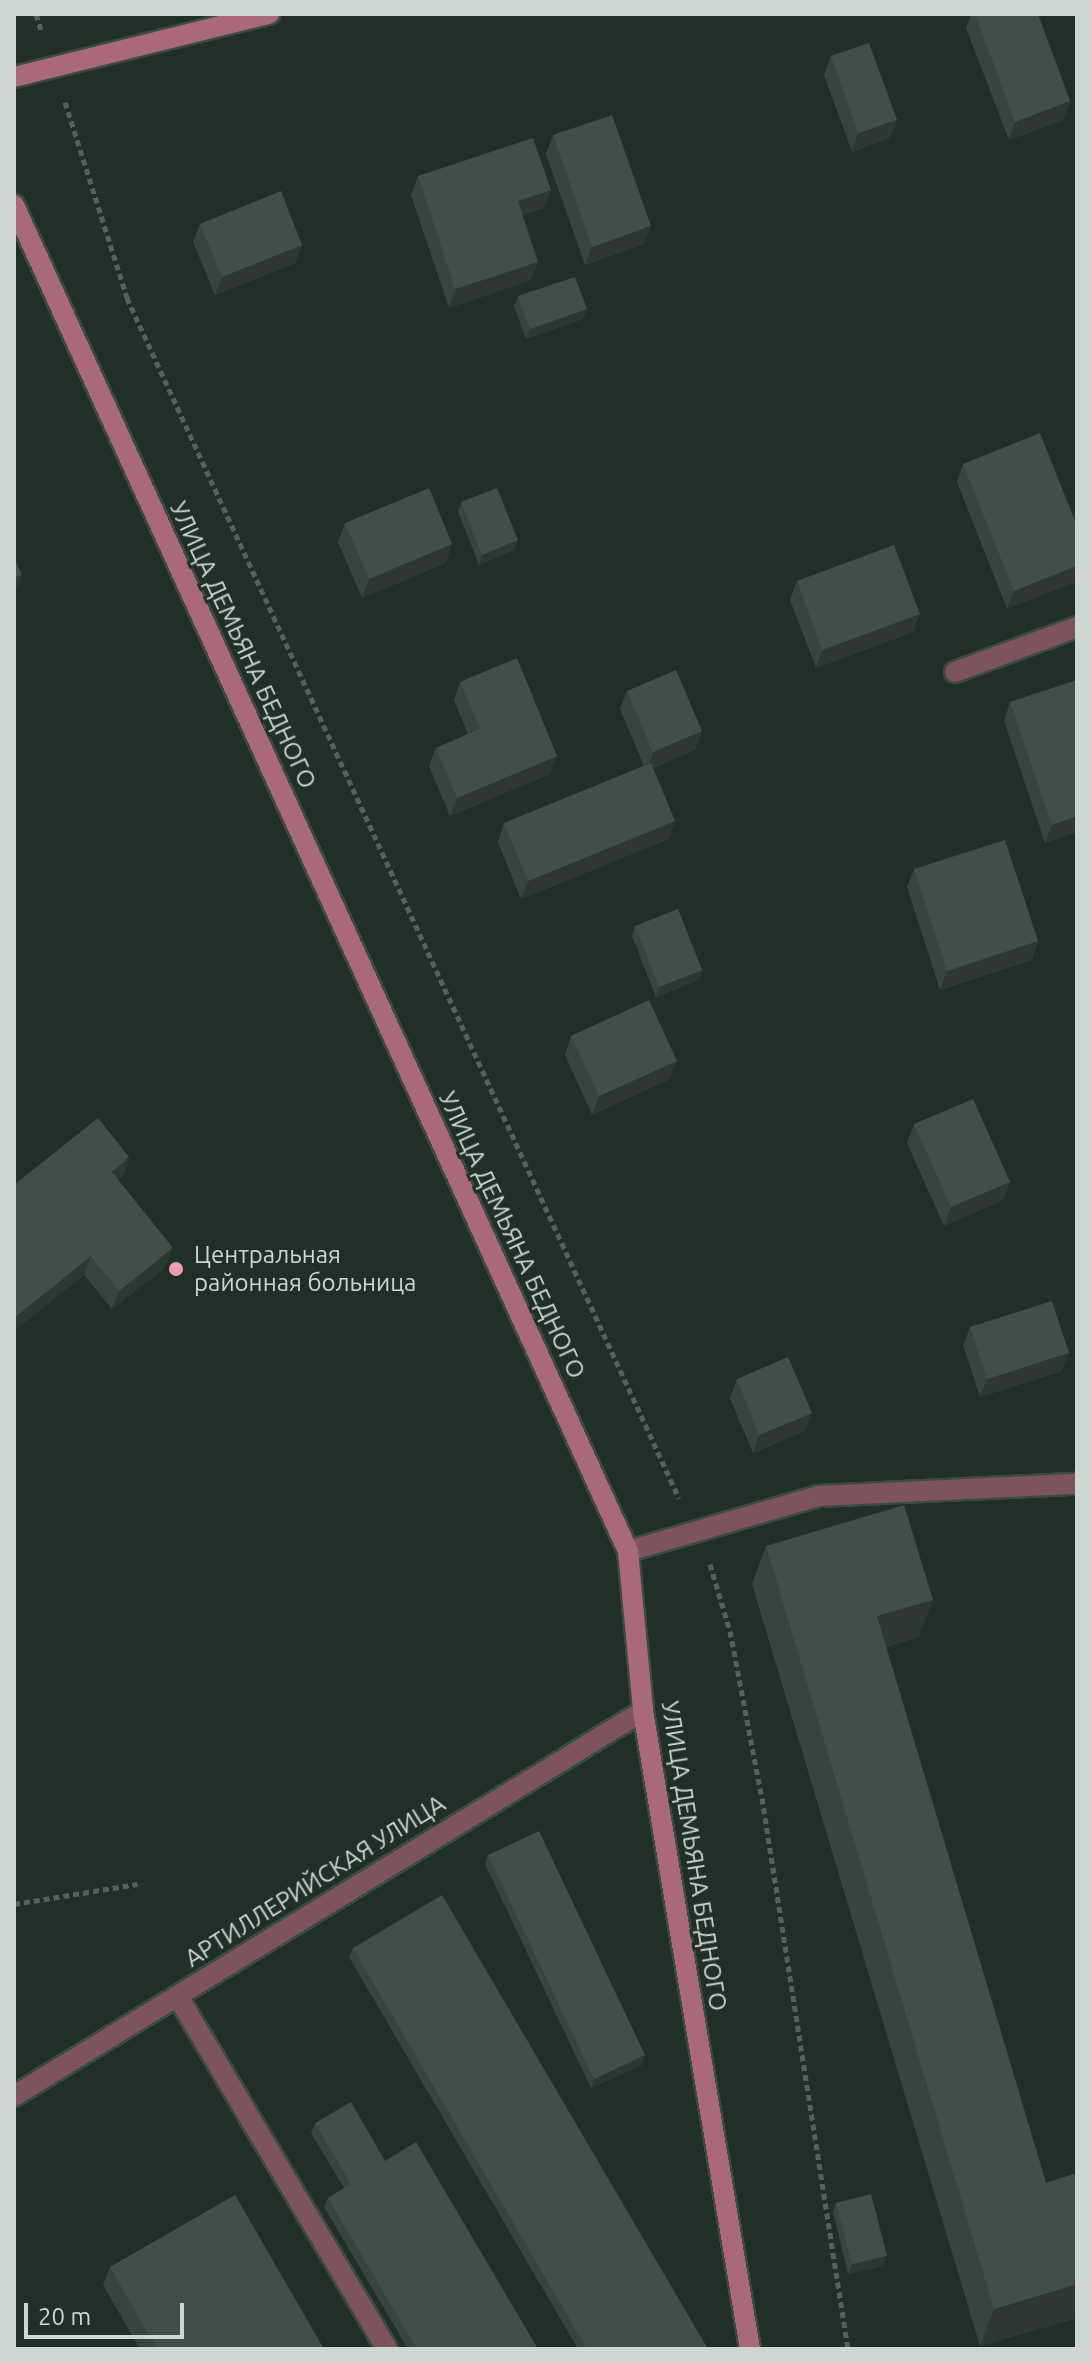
<!DOCTYPE html>
<meta charset="utf-8">
<style>
body{margin:0}
#map{position:relative;width:1091px;height:2363px;overflow:hidden;background:#202f28;font-family:Ubuntu,sans-serif}
div>[style]{position:absolute}
.path>*{height:5px;margin-top:-2.5px;transform-origin:0;background:repeating-linear-gradient(90deg,#54625b 0 6px,transparent 0 10px)}
.roads{filter:drop-shadow(2px 0 #3c4a43) drop-shadow(-2px 0 #3c4a43) drop-shadow(0 2px #3c4a43) drop-shadow(0 -2px #3c4a43)}
.lane>*{height:20px;margin:-10px;padding:0 10px;transform-origin:10px;border-radius:10px;background:#7d545d}
.street>*{height:20px;margin:-10px;padding:0 10px;transform-origin:10px;border-radius:10px;background:#7d545d}
.secondary>*{height:20px;margin:-10px;padding:0 10px;transform-origin:10px;border-radius:10px;background:#aa6979}
.wall>*{inset:0;background:#37453f}
.shaded-wall>*{inset:0;background:#2d3833}
.building>*{inset:0;background:#405049}
.dots>*{width:22px;height:22px;translate:-50% -50%;box-sizing:border-box;border:4px solid #202f28;border-radius:50%}
span{translate:-50% -50%;white-space:nowrap;text-align:center;line-height:1.15;-webkit-text-stroke:6px #202f28;paint-order:stroke}
.street-label{font-size:24px;color:#cdd7d2}
.poi-label{font-size:24px;color:#cdd7d2}
.left{translate:0 -50%;text-align:left}
.frame{position:absolute;inset:0;border:16px solid #cdd7d2;pointer-events:none}
.scale{position:absolute;left:24px;top:2303px;width:160px;height:36px;box-sizing:border-box;border:4px solid #cdd7d2;border-top:0;padding-left:10px;font-size:24px;line-height:28px;white-space:nowrap;color:#cdd7d2;-webkit-text-stroke:6px #202f28;paint-order:stroke}
</style>
<div id="map">
<div class="path">
<i style="left:36px;top:14px;width:19px;rotate:72deg"></i>
<i style="left:65px;top:102px;width:206px;rotate:72.4deg"></i>
<i style="left:127px;top:298px;width:1321px;rotate:65.3deg"></i>
<i style="left:710px;top:1564px;width:70px;rotate:73.4deg"></i>
<i style="left:730px;top:1631px;width:170px;rotate:79.2deg"></i>
<i style="left:762px;top:1798px;width:558px;rotate:81.13deg"></i>
<i style="left:14px;top:1904px;width:125px;rotate:-9.2deg"></i>
</div>
<div class="roads">
<div class="lane">
<i style="left:178px;top:1997px;width:409px;rotate:59.3deg"></i>
</div>
<div class="street">
<i style="left:955px;top:672px;width:130px;rotate:-20.2deg"></i>
<i style="left:628px;top:1551px;width:198px;rotate:-16.1deg"></i>
<i style="left:818px;top:1496px;width:259px;rotate:-2.7deg"></i>
<i style="left:14px;top:2096px;width:737px;rotate:-31.47deg"></i>
</div>
<div class="secondary">
<i style="left:14px;top:77px;width:263px;rotate:-13.9deg"></i>
<i style="left:14px;top:205px;width:1479px;rotate:65.48deg"></i>
<i style="left:628px;top:1551px;width:161px;rotate:84.6deg"></i>
<i style="left:643px;top:1711px;width:647px;rotate:80.48deg"></i>
</div>
</div>
<div class="wall">
<i style="clip-path:polygon(971px 14px,1038px 14px,1064px 120px,1009px 140px,966px 28px)"></i>
<i style="clip-path:polygon(831px 56px,890px 138px,852px 152px,824px 75px)"></i>
<i style="clip-path:polygon(553px 135px,644px 244px,585px 265px,546px 154px)"></i>
<i style="clip-path:polygon(418px 176px,551px 190px,544px 208px,523px 215px,531px 280px,449px 308px,411px 195px)"></i>
<i style="clip-path:polygon(200px 224px,302px 245px,295px 263px,215px 295px,193px 242px)"></i>
<i style="clip-path:polygon(518px 296px,583px 319px,526px 339px,514px 306px)"></i>
<i style="clip-path:polygon(963px 464px,1077px 526px,1007px 609px,957px 482px)"></i>
<i style="clip-path:polygon(461px 502px,518px 540px,514px 550px,479px 565px,458px 512px)"></i>
<i style="clip-path:polygon(345px 523px,452px 544px,446px 563px,362px 598px,338px 542px)"></i>
<i style="clip-path:polygon(797px 581px,920px 614px,913px 632px,816px 668px,790px 600px)"></i>
<i style="clip-path:polygon(1077px 680px,1077px 832px,1045px 843px,1004px 721px,1010px 702px)"></i>
<i style="clip-path:polygon(460px 682px,557px 756px,550px 774px,450px 816px,429px 766px,436px 748px,468px 734px,454px 700px)"></i>
<i style="clip-path:polygon(627px 691px,702px 731px,695px 750px,653px 768px,669px 839px,521px 899px,498px 842px,504px 823px,644px 766px,620px 709px)"></i>
<i style="clip-path:polygon(914px 869px,1038px 941px,1032px 960px,940px 990px,907px 887px)"></i>
<i style="clip-path:polygon(635px 926px,702px 970px,699px 980px,656px 997px,632px 936px)"></i>
<i style="clip-path:polygon(571px 1036px,670px 1079px,592px 1115px,565px 1055px)"></i>
<i style="clip-path:polygon(914px 1124px,1010px 1182px,1003px 1200px,944px 1226px,907px 1143px)"></i>
<i style="clip-path:polygon(129px 1157px,123px 1176px,118px 1179px,166px 1267px,112px 1309px,84px 1275px,14px 1331px,14px 1185px)"></i>
<i style="clip-path:polygon(970px 1327px,1062px 1371px,980px 1397px,963px 1345px)"></i>
<i style="clip-path:polygon(737px 1379px,812px 1413px,805px 1431px,753px 1453px,730px 1398px)"></i>
<i style="clip-path:polygon(766px 1546px,919px 1637px,886px 1647px,1046px 2183px,1077px 2173px,1077px 2318px,980px 2346px,752px 1584px)"></i>
<i style="clip-path:polygon(488px 1855px,642px 2065px,591px 2088px,485px 1864px)"></i>
<i style="clip-path:polygon(353px 1948px,708px 2349px,578px 2349px,349px 1957px)"></i>
<i style="clip-path:polygon(315px 2123px,538px 2349px,408px 2349px,324px 2207px,328px 2198px,344px 2188px,311px 2133px)"></i>
<i style="clip-path:polygon(836px 2203px,883px 2266px,848px 2274px,833px 2212px)"></i>
<i style="clip-path:polygon(110px 2267px,324px 2349px,140px 2349px,103px 2285px)"></i>
</div>
<div class="shaded-wall">
<i style="clip-path:polygon(1070px 101px,1064px 120px,1009px 140px,1015px 122px)"></i>
<i style="clip-path:polygon(897px 120px,890px 138px,852px 152px,858px 133px)"></i>
<i style="clip-path:polygon(551px 190px,544px 208px,511px 219px,518px 201px)"></i>
<i style="clip-path:polygon(651px 226px,644px 244px,585px 265px,592px 247px)"></i>
<i style="clip-path:polygon(302px 245px,295px 263px,215px 295px,222px 277px)"></i>
<i style="clip-path:polygon(538px 262px,531px 280px,449px 308px,455px 289px)"></i>
<i style="clip-path:polygon(587px 309px,583px 319px,526px 339px,530px 329px)"></i>
<i style="clip-path:polygon(518px 540px,514px 550px,479px 565px,482px 555px)"></i>
<i style="clip-path:polygon(452px 544px,446px 563px,362px 598px,369px 579px)"></i>
<i style="clip-path:polygon(1077px 566px,1077px 582px,1007px 609px,1014px 591px)"></i>
<i style="clip-path:polygon(22px 575px,14px 596px,14px 578px)"></i>
<i style="clip-path:polygon(920px 614px,913px 632px,816px 668px,822px 650px)"></i>
<i style="clip-path:polygon(702px 731px,695px 750px,647px 771px,653px 752px)"></i>
<i style="clip-path:polygon(557px 756px,550px 774px,450px 816px,457px 798px)"></i>
<i style="clip-path:polygon(1077px 816px,1077px 832px,1045px 843px,1052px 825px)"></i>
<i style="clip-path:polygon(675px 821px,669px 839px,521px 899px,528px 881px)"></i>
<i style="clip-path:polygon(1038px 941px,1032px 960px,940px 990px,947px 971px)"></i>
<i style="clip-path:polygon(702px 970px,699px 980px,656px 997px,659px 987px)"></i>
<i style="clip-path:polygon(677px 1061px,670px 1079px,592px 1115px,599px 1096px)"></i>
<i style="clip-path:polygon(129px 1157px,123px 1176px,105px 1190px,112px 1172px)"></i>
<i style="clip-path:polygon(1010px 1182px,1003px 1200px,944px 1226px,951px 1207px)"></i>
<i style="clip-path:polygon(173px 1248px,166px 1267px,112px 1309px,119px 1291px)"></i>
<i style="clip-path:polygon(91px 1256px,84px 1275px,14px 1331px,14px 1318px)"></i>
<i style="clip-path:polygon(1069px 1353px,1062px 1371px,980px 1397px,987px 1379px)"></i>
<i style="clip-path:polygon(812px 1413px,805px 1431px,753px 1453px,759px 1435px)"></i>
<i style="clip-path:polygon(933px 1600px,919px 1637px,863px 1653px,877px 1616px)"></i>
<i style="clip-path:polygon(645px 2055px,642px 2065px,591px 2088px,594px 2079px)"></i>
<i style="clip-path:polygon(887px 2256px,883px 2266px,848px 2274px,852px 2264px)"></i>
<i style="clip-path:polygon(1077px 2284px,1077px 2318px,980px 2346px,994px 2309px)"></i>
</div>
<div class="building">
<i style="clip-path:polygon(975px 14px,1038px 14px,1070px 101px,1015px 122px)"></i>
<i style="clip-path:polygon(869px 43px,897px 120px,858px 133px,831px 56px)"></i>
<i style="clip-path:polygon(612px 115px,651px 226px,592px 247px,553px 135px)"></i>
<i style="clip-path:polygon(533px 138px,551px 190px,518px 201px,538px 262px,455px 289px,418px 176px)"></i>
<i style="clip-path:polygon(281px 191px,302px 245px,222px 277px,200px 224px)"></i>
<i style="clip-path:polygon(575px 277px,587px 309px,530px 329px,518px 296px)"></i>
<i style="clip-path:polygon(1040px 433px,1077px 526px,1077px 566px,1014px 591px,963px 464px)"></i>
<i style="clip-path:polygon(429px 488px,452px 544px,369px 579px,345px 523px)"></i>
<i style="clip-path:polygon(497px 488px,518px 540px,482px 555px,461px 502px)"></i>
<i style="clip-path:polygon(894px 545px,920px 614px,822px 650px,797px 581px)"></i>
<i style="clip-path:polygon(14px 558px,22px 575px,14px 578px)"></i>
<i style="clip-path:polygon(517px 658px,557px 756px,457px 798px,436px 748px,480px 729px,460px 682px)"></i>
<i style="clip-path:polygon(676px 670px,702px 731px,653px 752px,627px 691px)"></i>
<i style="clip-path:polygon(1077px 680px,1077px 816px,1052px 825px,1010px 702px)"></i>
<i style="clip-path:polygon(651px 763px,675px 821px,528px 881px,504px 823px)"></i>
<i style="clip-path:polygon(1005px 840px,1038px 941px,947px 971px,914px 869px)"></i>
<i style="clip-path:polygon(678px 909px,702px 970px,659px 987px,635px 926px)"></i>
<i style="clip-path:polygon(649px 1000px,677px 1061px,599px 1096px,571px 1036px)"></i>
<i style="clip-path:polygon(973px 1099px,1010px 1182px,951px 1207px,914px 1124px)"></i>
<i style="clip-path:polygon(98px 1118px,129px 1157px,112px 1172px,173px 1248px,119px 1291px,91px 1256px,14px 1318px,14px 1185px)"></i>
<i style="clip-path:polygon(1052px 1301px,1069px 1353px,987px 1379px,970px 1327px)"></i>
<i style="clip-path:polygon(788px 1357px,812px 1413px,759px 1435px,737px 1379px)"></i>
<i style="clip-path:polygon(904px 1505px,933px 1600px,877px 1616px,1046px 2183px,1077px 2173px,1077px 2284px,994px 2309px,766px 1546px)"></i>
<i style="clip-path:polygon(539px 1831px,645px 2055px,594px 2079px,488px 1855px)"></i>
<i style="clip-path:polygon(442px 1895px,708px 2349px,587px 2349px,353px 1948px)"></i>
<i style="clip-path:polygon(351px 2102px,385px 2161px,416px 2142px,538px 2349px,417px 2349px,328px 2198px,351px 2184px,315px 2123px)"></i>
<i style="clip-path:polygon(871px 2194px,887px 2256px,852px 2264px,836px 2203px)"></i>
<i style="clip-path:polygon(235px 2195px,324px 2349px,157px 2349px,110px 2267px)"></i>
</div>
<div class="dots">
<i style="left:176px;top:1269px;background:#f29aaf"></i>
</div>
<div class="street-label">
<span style="left:243px;top:645px;rotate:65deg">УЛИЦА ДЕМЬЯНА БЕДНОГО</span>
<span style="left:512px;top:1235px;rotate:65deg">УЛИЦА ДЕМЬЯНА БЕДНОГО</span>
<span style="left:694px;top:1856px;rotate:81deg">УЛИЦА ДЕМЬЯНА БЕДНОГО</span>
<span style="left:315px;top:1881px;rotate:-32deg">АРТИЛЛЕРИЙСКАЯ УЛИЦА</span>
</div>
<div class="poi-label">
<span class="left" style="left:194px;top:1269px">Центральная<br>районная больница</span>
</div>
<div class="frame"></div>
<div class="scale">20 m</div>
</div>
